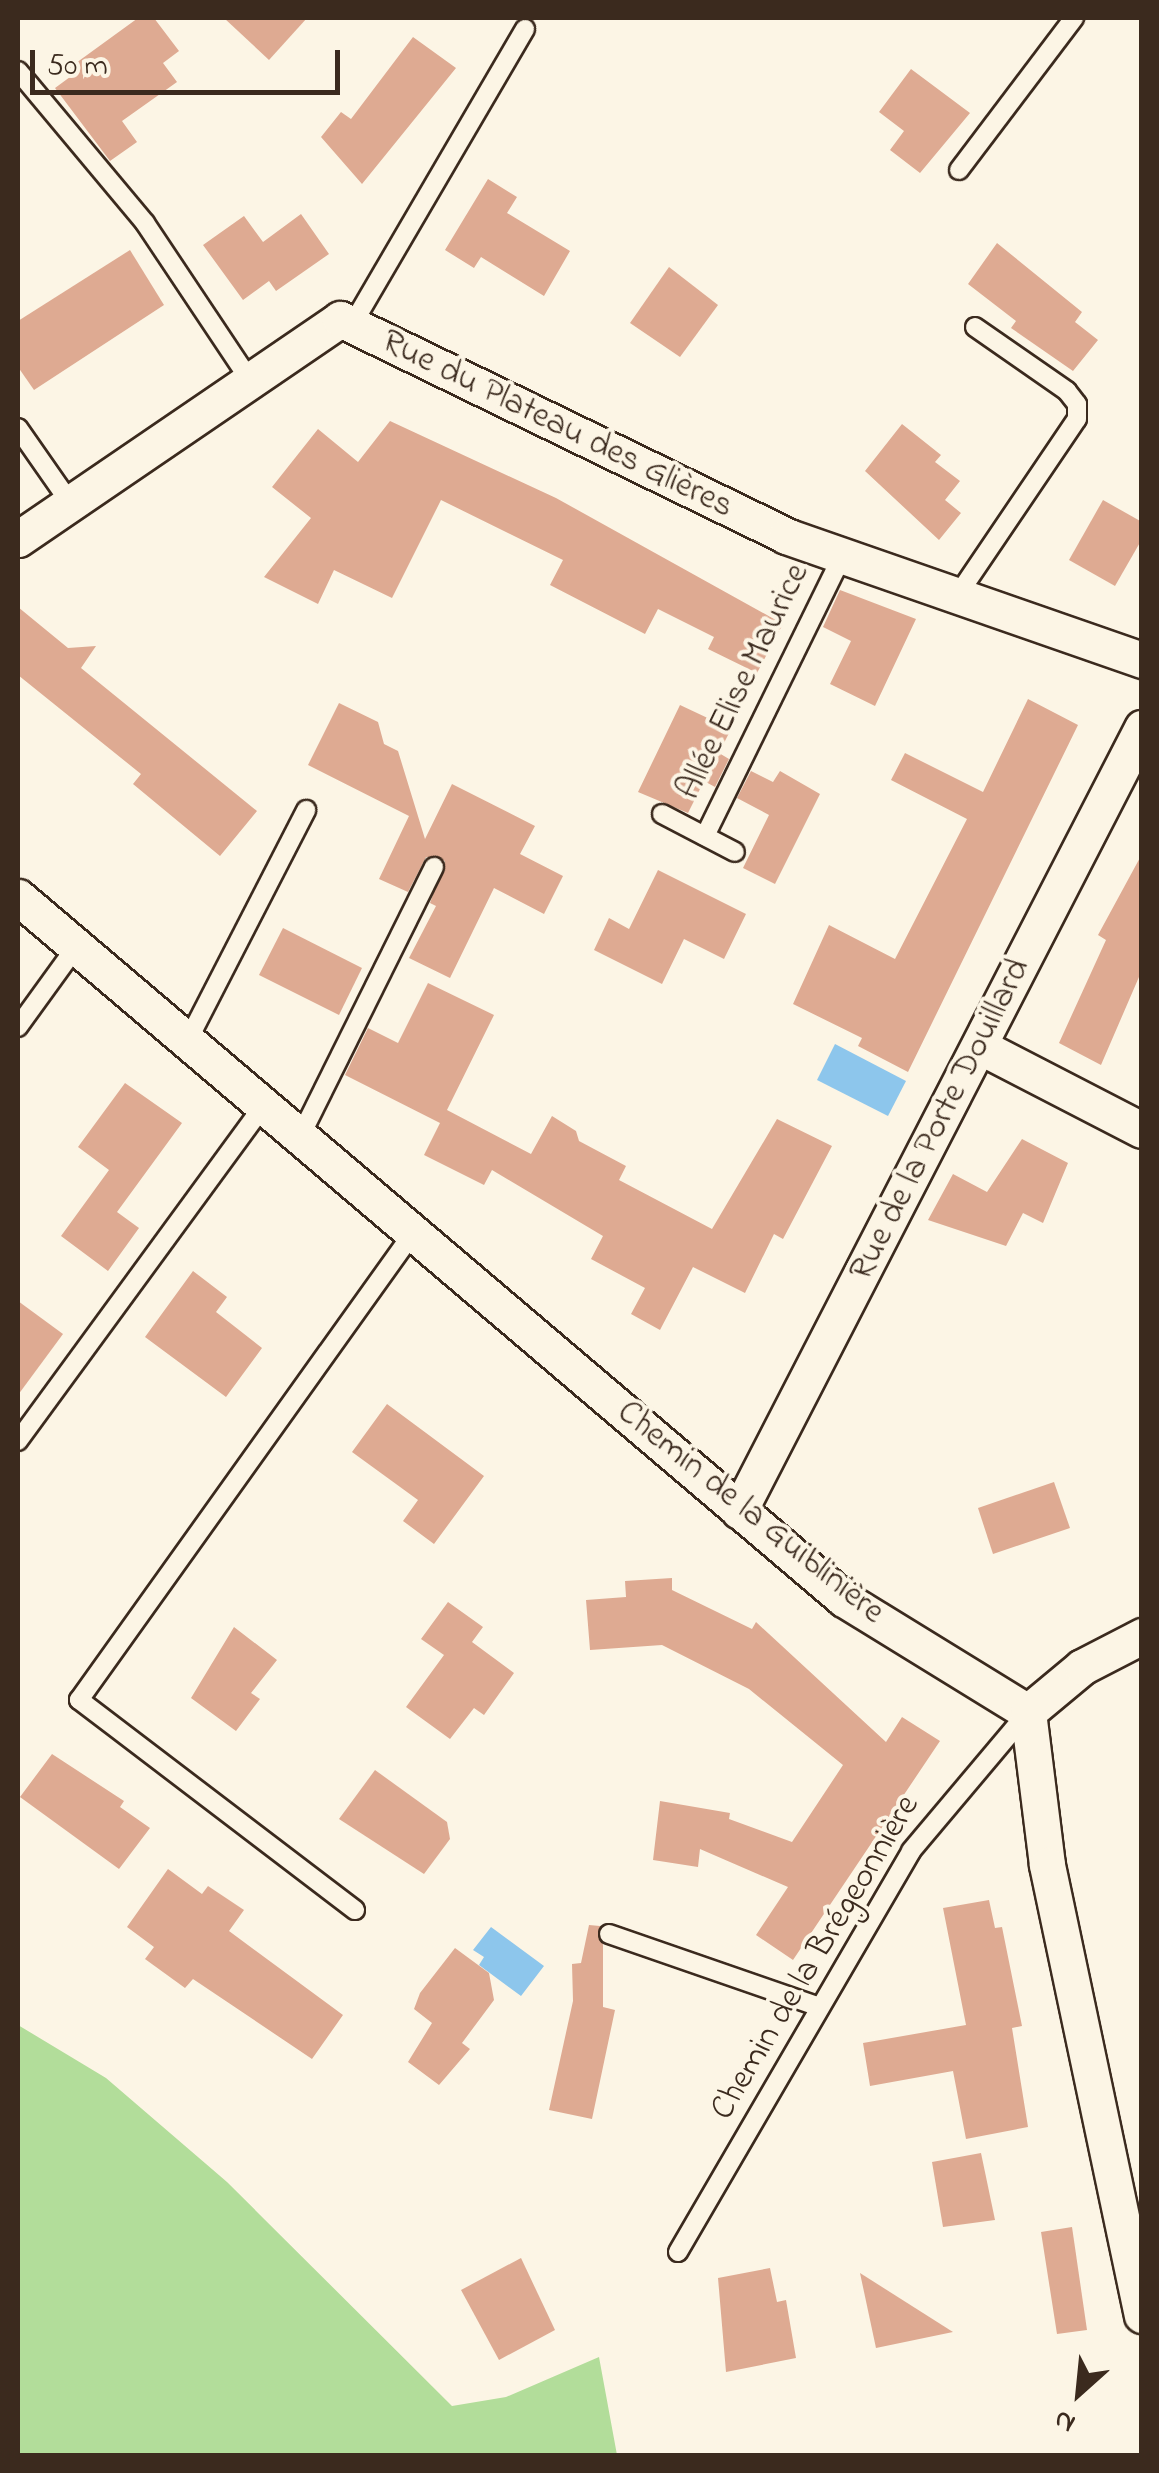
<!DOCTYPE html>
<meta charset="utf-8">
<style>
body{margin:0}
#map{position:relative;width:1159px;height:2473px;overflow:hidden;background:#fcf5e5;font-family:"Indie Flower",sans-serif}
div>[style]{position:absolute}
.green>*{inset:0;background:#b2dd9a}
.water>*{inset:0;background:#8dc6ec}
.building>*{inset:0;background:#deaa92}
.roads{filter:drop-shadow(2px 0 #3b2a1e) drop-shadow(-2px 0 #3b2a1e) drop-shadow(0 2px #3b2a1e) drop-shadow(0 -2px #3b2a1e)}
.service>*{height:18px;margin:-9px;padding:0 9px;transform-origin:9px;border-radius:9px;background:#fcf5e5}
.minor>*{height:35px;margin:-17.5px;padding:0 17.5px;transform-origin:17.5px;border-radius:17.5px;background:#fcf5e5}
span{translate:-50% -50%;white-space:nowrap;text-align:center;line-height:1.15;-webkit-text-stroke:8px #fcf5e5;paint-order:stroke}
.street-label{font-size:35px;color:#3b2a1e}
.frame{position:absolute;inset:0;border:20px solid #3b2a1e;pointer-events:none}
.north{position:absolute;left:1029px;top:2343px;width:100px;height:100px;-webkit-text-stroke:8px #fcf5e5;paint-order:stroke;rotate:207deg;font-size:28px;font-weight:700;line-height:40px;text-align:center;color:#3b2a1e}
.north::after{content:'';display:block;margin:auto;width:35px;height:45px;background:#3b2a1e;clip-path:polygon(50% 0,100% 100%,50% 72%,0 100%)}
.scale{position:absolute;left:30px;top:50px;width:310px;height:45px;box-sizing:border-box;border:5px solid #3b2a1e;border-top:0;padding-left:12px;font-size:30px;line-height:35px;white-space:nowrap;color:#3b2a1e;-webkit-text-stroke:8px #fcf5e5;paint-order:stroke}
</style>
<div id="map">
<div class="green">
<i style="clip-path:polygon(18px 2025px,106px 2078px,227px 2182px,452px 2406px,506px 2397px,599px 2357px,617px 2455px,18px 2455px)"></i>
</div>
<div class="water">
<i style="clip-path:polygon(835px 1044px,906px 1081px,888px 1116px,817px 1080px)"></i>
<i style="clip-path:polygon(491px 1927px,544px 1966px,521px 1996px,479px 1965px,484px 1957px,473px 1950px)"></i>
</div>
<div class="building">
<i style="clip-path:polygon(138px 18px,154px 18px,179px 51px,163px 63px,177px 82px,122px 121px,137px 142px,110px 161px,55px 88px,70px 77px,65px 71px)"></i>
<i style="clip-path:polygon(224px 18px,307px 18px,269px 60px)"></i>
<i style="clip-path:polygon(413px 37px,456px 68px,362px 184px,321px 137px,341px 112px,351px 119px)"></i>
<i style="clip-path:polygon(911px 69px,970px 113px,920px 173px,890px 150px,904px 131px,879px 112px)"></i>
<i style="clip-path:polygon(488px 179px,517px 197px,507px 213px,570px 251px,544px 296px,481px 257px,474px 268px,445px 250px)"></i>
<i style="clip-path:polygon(301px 214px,329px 254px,276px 291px,269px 281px,243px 300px,203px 245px,244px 216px,263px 242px)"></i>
<i style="clip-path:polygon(997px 243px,1082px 312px,1075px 322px,1098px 340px,1073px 371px,1011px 328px,1016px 321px,968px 284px)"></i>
<i style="clip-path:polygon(130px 250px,164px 305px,34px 390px,18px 367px,18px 321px)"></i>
<i style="clip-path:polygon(669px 267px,718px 305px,680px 357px,630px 323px)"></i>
<i style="clip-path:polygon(390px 421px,556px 498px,783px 624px,757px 673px,708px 649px,714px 637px,658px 609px,645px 634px,550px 585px,563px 560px,441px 500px,392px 598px,334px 570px,318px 604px,264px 577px,311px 518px,272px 487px,318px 429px,358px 462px)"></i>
<i style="clip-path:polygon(902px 424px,941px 455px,935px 462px,960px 481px,945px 500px,961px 513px,939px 540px,865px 471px)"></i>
<i style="clip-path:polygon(1103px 500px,1142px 522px,1142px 539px,1115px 586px,1069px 560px)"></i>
<i style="clip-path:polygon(840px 590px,916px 619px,875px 706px,830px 684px,851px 641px,823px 627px)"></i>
<i style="clip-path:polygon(18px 607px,68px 648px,96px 646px,81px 668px,257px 811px,220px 856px,133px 784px,141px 774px,18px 675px)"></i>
<i style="clip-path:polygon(1028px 699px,1078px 725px,908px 1072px,858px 1046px,862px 1038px,793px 1004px,829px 925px,895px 959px,967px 819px,891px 780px,905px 753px,983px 792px)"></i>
<i style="clip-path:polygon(339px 703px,378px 722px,384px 744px,398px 751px,425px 839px,452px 784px,535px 826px,520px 854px,563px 876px,544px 914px,494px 888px,450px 978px,409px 958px,436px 906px,430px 903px,445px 861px,426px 857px,408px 892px,379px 879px,409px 816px,308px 765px)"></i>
<i style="clip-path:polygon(680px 705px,731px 729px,719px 753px,729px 759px,715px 787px,704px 781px,688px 813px,638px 792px)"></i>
<i style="clip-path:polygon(751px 771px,773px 782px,780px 771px,820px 794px,775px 884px,743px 868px,769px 815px,737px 798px)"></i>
<i style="clip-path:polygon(1142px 854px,1142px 970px,1101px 1065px,1059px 1043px,1106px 940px,1098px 935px)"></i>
<i style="clip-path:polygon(658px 870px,746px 914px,724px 959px,684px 939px,662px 984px,594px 950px,609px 918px,629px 929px)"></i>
<i style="clip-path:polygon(283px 928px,362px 968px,339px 1015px,259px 975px)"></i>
<i style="clip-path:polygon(428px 983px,494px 1015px,447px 1110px,531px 1154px,552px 1116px,576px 1131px,579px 1141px,626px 1166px,619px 1180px,712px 1229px,777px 1119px,832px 1146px,783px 1239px,774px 1234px,745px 1293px,693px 1267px,660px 1330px,631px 1314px,645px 1288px,591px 1259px,603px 1236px,492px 1170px,484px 1185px,424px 1155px,440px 1123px,345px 1075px,368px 1028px,398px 1043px)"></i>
<i style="clip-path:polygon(125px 1083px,182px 1123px,117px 1212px,139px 1228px,108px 1271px,61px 1236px,109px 1170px,78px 1147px)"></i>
<i style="clip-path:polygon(1022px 1139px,1068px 1163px,1043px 1223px,1023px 1213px,1006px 1246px,928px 1220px,953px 1174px,987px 1192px)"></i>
<i style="clip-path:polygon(193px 1271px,227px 1297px,216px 1312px,262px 1348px,226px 1397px,145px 1337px)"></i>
<i style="clip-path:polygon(18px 1301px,63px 1334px,18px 1395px)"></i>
<i style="clip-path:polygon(387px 1404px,484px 1476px,434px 1544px,403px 1521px,418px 1500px,352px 1452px)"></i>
<i style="clip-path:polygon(1054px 1482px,1070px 1528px,993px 1554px,978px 1508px)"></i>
<i style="clip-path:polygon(672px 1578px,672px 1590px,752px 1629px,756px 1622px,886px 1742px,902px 1717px,940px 1741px,793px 1960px,756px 1935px,788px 1887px,700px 1849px,698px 1867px,653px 1860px,660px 1801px,730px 1813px,729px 1819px,792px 1842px,843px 1765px,749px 1689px,662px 1645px,590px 1650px,586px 1600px,626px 1597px,625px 1581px)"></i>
<i style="clip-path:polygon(448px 1602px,483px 1627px,472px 1642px,514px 1673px,484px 1715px,474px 1708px,450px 1739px,406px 1707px,444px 1655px,421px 1639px)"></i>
<i style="clip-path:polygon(234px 1627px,277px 1660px,251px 1693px,260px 1699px,236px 1731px,191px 1698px)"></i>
<i style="clip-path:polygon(52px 1754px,124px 1801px,120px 1807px,150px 1828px,119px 1869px,20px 1797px)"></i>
<i style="clip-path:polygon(375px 1770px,447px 1822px,450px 1839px,424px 1874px,339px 1819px)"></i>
<i style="clip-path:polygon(168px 1869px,202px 1894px,208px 1886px,244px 1910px,229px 1931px,343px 2015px,312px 2059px,193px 1979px,185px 1988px,145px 1959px,154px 1947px,127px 1927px)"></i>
<i style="clip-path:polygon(989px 1900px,995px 1928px,1002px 1927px,1022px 2026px,1012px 2028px,1028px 2127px,966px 2139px,953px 2071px,870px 2086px,863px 2043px,966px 2025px,943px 1908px)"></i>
<i style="clip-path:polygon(589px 1925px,600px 1926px,603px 1945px,603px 2007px,615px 2010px,592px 2119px,549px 2110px,573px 2001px,572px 1964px,581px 1963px)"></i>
<i style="clip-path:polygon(455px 1948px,489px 1973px,494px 2000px,462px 2043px,470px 2049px,439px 2085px,408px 2062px,432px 2023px,414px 2009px,420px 1993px)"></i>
<i style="clip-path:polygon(981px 2153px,995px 2220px,943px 2227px,932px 2162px)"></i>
<i style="clip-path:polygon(1072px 2227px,1087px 2330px,1057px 2334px,1041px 2232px)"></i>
<i style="clip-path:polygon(521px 2258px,555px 2330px,499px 2360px,461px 2290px)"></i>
<i style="clip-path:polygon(770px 2268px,777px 2302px,786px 2300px,796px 2358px,726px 2372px,718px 2278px)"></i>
<i style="clip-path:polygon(860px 2273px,953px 2332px,876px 2348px)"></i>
</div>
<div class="roads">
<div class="service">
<i style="left:18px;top:71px;width:198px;rotate:50.1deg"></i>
<i style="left:145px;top:223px;width:187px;rotate:56.3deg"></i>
<i style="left:959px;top:170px;width:191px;rotate:-52.9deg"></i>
<i style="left:352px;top:325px;width:343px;rotate:-59.7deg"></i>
<i style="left:18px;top:428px;width:89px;rotate:55.1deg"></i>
<i style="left:955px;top:599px;width:217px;rotate:-55.9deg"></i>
<i style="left:1077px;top:419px;width:15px;rotate:-90deg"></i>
<i style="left:1077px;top:404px;width:16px;rotate:-128deg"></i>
<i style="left:1067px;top:391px;width:112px;rotate:-145.2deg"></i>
<i style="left:662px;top:814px;width:82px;rotate:27.5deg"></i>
<i style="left:705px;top:836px;width:312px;rotate:-63.9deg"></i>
<i style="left:18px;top:1027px;width:99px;rotate:-54.1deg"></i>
<i style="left:187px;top:1042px;width:261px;rotate:-62.8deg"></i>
<i style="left:298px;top:1141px;width:306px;rotate:-63.6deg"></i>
<i style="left:18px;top:1441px;width:410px;rotate:-53.8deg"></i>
<i style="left:355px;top:1910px;width:347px;rotate:-142.7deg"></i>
<i style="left:79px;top:1700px;width:569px;rotate:-54.44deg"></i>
<i style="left:609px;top:1934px;width:223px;rotate:19.1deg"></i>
<i style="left:678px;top:2252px;width:464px;rotate:-59.8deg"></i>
<i style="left:911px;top:1851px;width:182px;rotate:-49.9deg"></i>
</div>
<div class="minor">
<i style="left:18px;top:539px;width:390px;rotate:-34.3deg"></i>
<i style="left:340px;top:319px;width:496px;rotate:25.9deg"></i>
<i style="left:786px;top:536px;width:377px;rotate:19.2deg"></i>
<i style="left:18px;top:897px;width:1084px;rotate:40.36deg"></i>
<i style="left:844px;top:1599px;width:216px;rotate:31.6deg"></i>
<i style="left:1028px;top:1712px;width:154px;rotate:82.9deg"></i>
<i style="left:1047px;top:1865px;width:460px;rotate:78.1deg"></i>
<i style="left:979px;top:1046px;width:183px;rotate:27.3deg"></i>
<i style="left:739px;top:1511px;width:881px;rotate:-62.77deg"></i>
<i style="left:1028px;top:1712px;width:70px;rotate:-39.8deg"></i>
<i style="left:1082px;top:1667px;width:68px;rotate:-27.3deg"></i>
</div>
</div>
<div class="street-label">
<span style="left:557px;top:425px;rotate:26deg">Rue du Plateau des Glières</span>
<span style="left:744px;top:682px;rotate:-64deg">Allée Elise Maurice</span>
<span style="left:941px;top:1120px;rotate:-63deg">Rue de la Porte Douillard</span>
<span style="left:750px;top:1513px;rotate:39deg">Chemin de la Guiblinière</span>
<span style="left:816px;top:1958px;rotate:-59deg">Chemin de la Brégeonnière</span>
</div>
<div class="frame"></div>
<div class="north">N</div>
<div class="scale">50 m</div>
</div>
